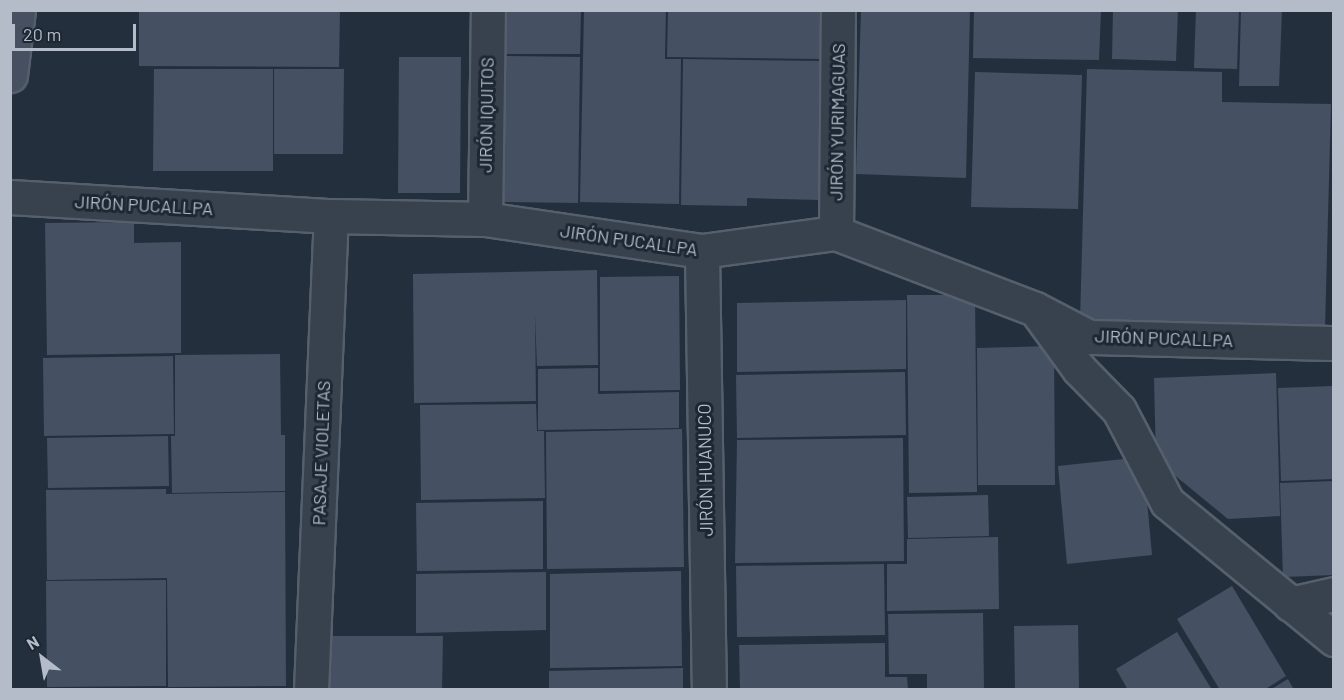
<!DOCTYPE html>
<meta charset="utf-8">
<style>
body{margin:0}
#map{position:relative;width:1344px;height:700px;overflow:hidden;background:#242f3e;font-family:Barlow,sans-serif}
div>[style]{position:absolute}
.building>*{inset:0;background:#455162}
.roads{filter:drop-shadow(2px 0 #565f6c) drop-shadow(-2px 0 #565f6c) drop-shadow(0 2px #565f6c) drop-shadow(0 -2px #565f6c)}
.street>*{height:33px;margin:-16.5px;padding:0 16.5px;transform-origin:16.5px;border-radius:16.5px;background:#38414e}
.secondary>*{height:33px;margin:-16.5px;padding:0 16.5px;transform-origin:16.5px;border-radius:16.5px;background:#465061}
span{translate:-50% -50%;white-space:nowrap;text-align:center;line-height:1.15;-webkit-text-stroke:6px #1d2633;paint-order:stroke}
.street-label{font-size:18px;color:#b4bcc9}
.frame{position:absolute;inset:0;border:12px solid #b4bcc9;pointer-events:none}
.north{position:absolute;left:12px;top:628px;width:60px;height:60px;-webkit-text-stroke:4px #1d2633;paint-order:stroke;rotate:329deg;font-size:16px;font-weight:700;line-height:24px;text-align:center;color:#b4bcc9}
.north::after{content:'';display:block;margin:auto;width:21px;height:27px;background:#b4bcc9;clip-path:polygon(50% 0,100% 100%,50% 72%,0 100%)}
.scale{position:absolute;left:12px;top:24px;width:124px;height:27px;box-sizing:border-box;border:3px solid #b4bcc9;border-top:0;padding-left:8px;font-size:18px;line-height:21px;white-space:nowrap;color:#b4bcc9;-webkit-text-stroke:4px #1d2633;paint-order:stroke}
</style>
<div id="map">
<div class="building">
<i style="clip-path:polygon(139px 10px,340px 10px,339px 67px,139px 66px)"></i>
<i style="clip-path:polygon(504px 10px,581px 10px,580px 54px,504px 54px)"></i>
<i style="clip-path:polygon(584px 10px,666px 10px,665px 59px,681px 59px,679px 204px,580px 202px)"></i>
<i style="clip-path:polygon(668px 10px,822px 10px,821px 59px,667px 57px)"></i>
<i style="clip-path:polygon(861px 10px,970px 10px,966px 178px,856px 174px)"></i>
<i style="clip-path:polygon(974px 10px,1101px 10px,1099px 60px,973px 58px)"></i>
<i style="clip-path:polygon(1113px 10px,1178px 10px,1176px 61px,1112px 59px)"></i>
<i style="clip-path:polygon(1196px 10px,1239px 10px,1237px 69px,1194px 68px)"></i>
<i style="clip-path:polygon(1241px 10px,1282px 10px,1279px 86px,1239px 86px)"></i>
<i style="clip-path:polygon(504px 56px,580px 57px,578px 203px,501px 202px)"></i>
<i style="clip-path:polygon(399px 57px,461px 57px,460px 193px,398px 193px)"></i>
<i style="clip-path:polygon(683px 59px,820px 61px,820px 200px,747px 198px,747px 206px,681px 205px)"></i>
<i style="clip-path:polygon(154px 69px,273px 69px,273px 171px,153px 171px)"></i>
<i style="clip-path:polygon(274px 69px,344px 69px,343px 154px,274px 154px)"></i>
<i style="clip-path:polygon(1087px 69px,1222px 72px,1222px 102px,1331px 104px,1325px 328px,1080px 322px)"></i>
<i style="clip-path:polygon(975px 72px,1082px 75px,1078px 209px,971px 207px)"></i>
<i style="clip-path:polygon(134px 222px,134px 243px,181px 242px,181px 353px,47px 355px,45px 223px)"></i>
<i style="clip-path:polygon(597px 270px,598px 365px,537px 366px,535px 315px,536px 401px,414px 403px,413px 274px)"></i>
<i style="clip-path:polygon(679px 276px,680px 390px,600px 391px,600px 277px)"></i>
<i style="clip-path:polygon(907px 295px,975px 295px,977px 492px,909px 493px)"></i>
<i style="clip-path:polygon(906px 300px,906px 369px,737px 372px,737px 303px)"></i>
<i style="clip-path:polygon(1054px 346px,1055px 485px,978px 485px,977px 348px)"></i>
<i style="clip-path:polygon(280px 354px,281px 435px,285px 435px,285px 491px,172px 493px,171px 436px,175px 436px,175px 355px)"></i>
<i style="clip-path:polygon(173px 356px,174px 434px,44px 436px,43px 358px)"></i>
<i style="clip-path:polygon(598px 368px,598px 394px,679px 392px,679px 428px,538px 430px,538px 369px)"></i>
<i style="clip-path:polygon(905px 372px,906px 435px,737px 438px,736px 375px)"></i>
<i style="clip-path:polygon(1276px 373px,1280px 516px,1228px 519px,1156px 460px,1154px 378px)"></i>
<i style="clip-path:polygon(1334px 386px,1334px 479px,1281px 481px,1278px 388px)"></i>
<i style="clip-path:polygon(536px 404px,537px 431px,544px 431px,545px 498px,421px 500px,420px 405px)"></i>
<i style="clip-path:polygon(682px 429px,684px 567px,547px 569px,546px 432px)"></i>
<i style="clip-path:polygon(168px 436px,169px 486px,48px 488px,47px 438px)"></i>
<i style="clip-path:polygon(903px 438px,904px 561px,735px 563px,737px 440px)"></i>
<i style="clip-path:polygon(1143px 457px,1152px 555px,1067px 564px,1058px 466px)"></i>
<i style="clip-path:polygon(1334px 481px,1334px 575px,1283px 577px,1280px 483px)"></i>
<i style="clip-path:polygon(166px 489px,166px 494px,285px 492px,286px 686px,168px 687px,167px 578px,47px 580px,46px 490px)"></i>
<i style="clip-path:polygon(988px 495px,989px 536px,908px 538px,907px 497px)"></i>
<i style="clip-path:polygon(543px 501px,543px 569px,417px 571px,416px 503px)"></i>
<i style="clip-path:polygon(998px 537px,999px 609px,887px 611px,887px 564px,907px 564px,907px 539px)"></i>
<i style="clip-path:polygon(884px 564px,885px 635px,737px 637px,736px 566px)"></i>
<i style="clip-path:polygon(681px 571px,682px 666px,550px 668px,550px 574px)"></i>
<i style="clip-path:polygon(546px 572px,546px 630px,416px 633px,416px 574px)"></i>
<i style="clip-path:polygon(166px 580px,166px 686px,47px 687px,46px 581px)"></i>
<i style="clip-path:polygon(1232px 586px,1286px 676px,1264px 690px,1220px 690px,1177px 619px)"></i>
<i style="clip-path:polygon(983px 613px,984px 690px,927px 690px,927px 674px,889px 674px,888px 614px)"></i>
<i style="clip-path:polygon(1078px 625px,1079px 690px,1015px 690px,1014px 626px)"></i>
<i style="clip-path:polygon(1177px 632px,1212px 690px,1128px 690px,1116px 669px)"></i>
<i style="clip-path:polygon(322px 636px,443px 636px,442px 690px,322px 690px)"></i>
<i style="clip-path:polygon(885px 643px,885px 677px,907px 677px,908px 690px,740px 690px,739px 645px)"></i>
<i style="clip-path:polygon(683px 668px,683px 690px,549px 690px,549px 671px)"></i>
<i style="clip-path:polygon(1288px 679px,1294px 690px,1270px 690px)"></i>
</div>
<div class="roads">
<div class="street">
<i style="left:10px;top:197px;width:322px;rotate:3.4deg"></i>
<i style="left:331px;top:216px;width:154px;rotate:1.1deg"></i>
<i style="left:485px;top:219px;width:219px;rotate:8.4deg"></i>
<i style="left:702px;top:251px;width:135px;rotate:-7.7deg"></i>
<i style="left:836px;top:233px;width:213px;rotate:20.9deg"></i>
<i style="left:1035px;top:309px;width:61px;rotate:27.4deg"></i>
<i style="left:1089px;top:337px;width:245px;rotate:1.4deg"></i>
<i style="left:485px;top:219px;width:209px;rotate:-89.2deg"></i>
<i style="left:836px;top:233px;width:223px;rotate:-89.5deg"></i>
<i style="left:702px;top:251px;width:439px;rotate:89.1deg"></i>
<i style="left:1039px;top:314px;width:68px;rotate:54deg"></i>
<i style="left:1079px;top:369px;width:57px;rotate:45.7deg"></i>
<i style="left:1119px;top:410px;width:104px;rotate:62.4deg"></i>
<i style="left:1167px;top:502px;width:216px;rotate:39.4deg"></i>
<i style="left:1290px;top:604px;width:45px;rotate:-12.8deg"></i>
<i style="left:311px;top:690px;width:474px;rotate:-87.6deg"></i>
</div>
<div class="secondary">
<i style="left:10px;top:75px;width:65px;rotate:-83deg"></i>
</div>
</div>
<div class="street-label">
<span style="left:486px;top:115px;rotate:-89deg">JIRÓN IQUITOS</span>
<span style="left:837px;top:122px;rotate:-89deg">JIRÓN YURIMAGUAS</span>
<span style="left:144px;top:205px;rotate:3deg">JIRÓN PUCALLPA</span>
<span style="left:629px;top:240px;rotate:8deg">JIRÓN PUCALLPA</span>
<span style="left:1164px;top:338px;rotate:2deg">JIRÓN PUCALLPA</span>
<span style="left:321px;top:453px;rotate:-88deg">PASAJE VIOLETAS</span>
<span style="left:705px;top:470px;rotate:-91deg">JIRÓN HUANUCO</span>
</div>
<div class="frame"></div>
<div class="north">N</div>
<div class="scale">20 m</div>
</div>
